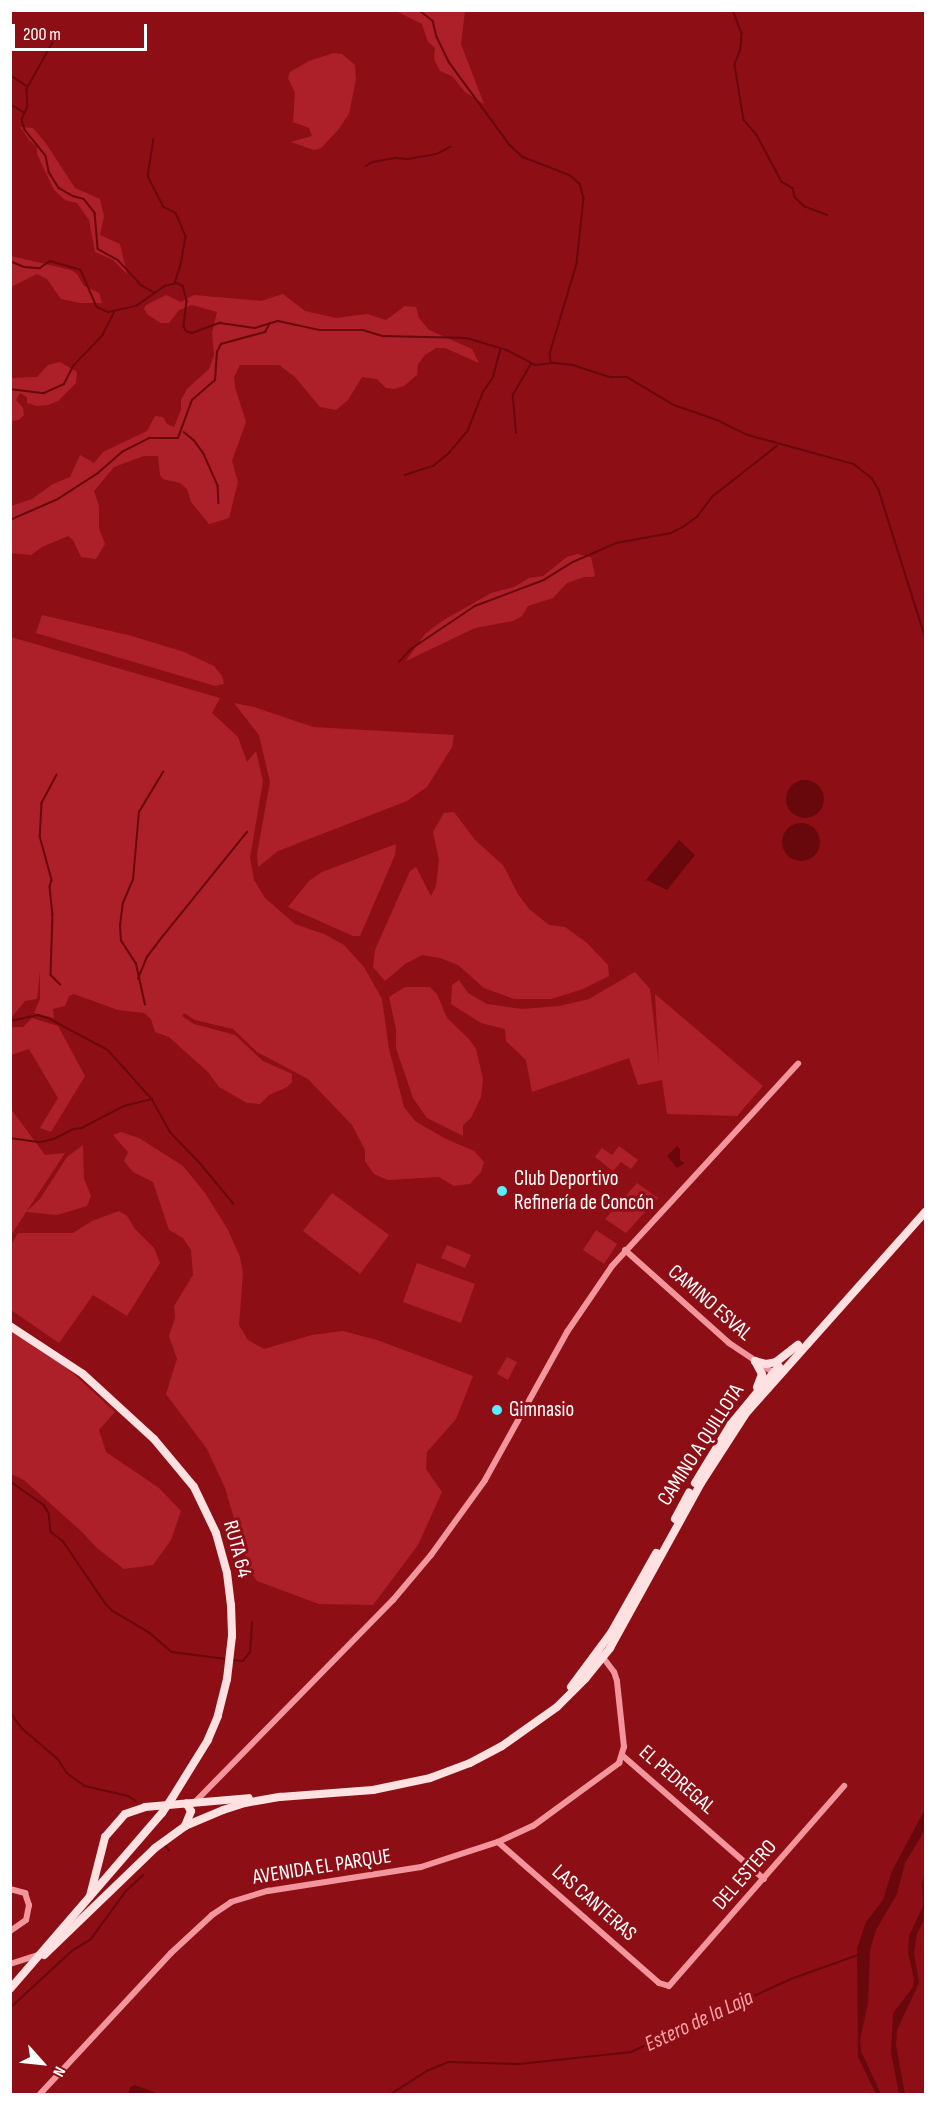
<!DOCTYPE html>
<meta charset="utf-8">
<style>
body{margin:0}
#map{position:relative;width:936px;height:2105px;overflow:hidden;background:#8d0f15;font-family:"Sofia Sans Condensed",sans-serif}
div>[style]{position:absolute}
.green>*{inset:0;background:#ad2029}
.water>*{inset:0;background:#68080c}
.round{border-radius:50%}
.stream>*{height:1.5px;margin:-0.75px;padding:0 0.75px;transform-origin:0.75px;border-radius:0.75px;background:#68080c}
.minor>*{height:6px;margin:-3px;padding:0 3px;transform-origin:3px;border-radius:3px;background:#f3959c}
.major>*{height:8px;margin:-4px;padding:0 4px;transform-origin:4px;border-radius:4px;background:#ffe1e1}
.major-bridge>*{height:8px;margin:-4px;padding:0 4px;transform-origin:4px;border-radius:4px;background:#ffe1e1}
.dots>*{width:16px;height:16px;translate:-50% -50%;box-sizing:border-box;border:3px solid #8d0f15;border-radius:50%}
span{translate:-50% -50%;white-space:nowrap;text-align:center;line-height:1.15;-webkit-text-stroke:6px #8d0f15;paint-order:stroke}
.poi-label{font-size:21px;color:#fff}
.left{translate:0 -50%;text-align:left}
.street-label{font-size:21px;color:#fff}
.water-label{font-size:22px;color:#faa1a7;font-style:italic}
.frame{position:absolute;inset:0;border:12px solid #fff;pointer-events:none}
.north{position:absolute;left:12px;top:2033px;width:60px;height:60px;-webkit-text-stroke:4px #8d0f15;paint-order:stroke;rotate:117deg;font-size:16px;font-weight:700;line-height:24px;text-align:center;color:#fff}
.north::after{content:'';display:block;margin:auto;width:21px;height:27px;background:#fff;clip-path:polygon(50% 0,100% 100%,50% 72%,0 100%)}
.scale{position:absolute;left:12px;top:24px;width:135px;height:27px;box-sizing:border-box;border:3px solid #fff;border-top:0;padding-left:8px;font-size:18px;line-height:21px;white-space:nowrap;color:#fff;-webkit-text-stroke:4px #8d0f15;paint-order:stroke}
</style>
<div id="map">
<div class="green">
<i style="clip-path:polygon(396px 11px,465px 11px,461px 44px,484px 104px,465px 92px,452px 76px,440px 71px,434px 59px,435px 48px,428px 42px,422px 24px)"></i>
<i style="clip-path:polygon(334px 53px,342px 54px,355px 65px,356px 79px,349px 114px,338px 130px,321px 148px,314px 150px,291px 142px,312px 136px,309px 128px,293px 122px,295px 93px,288px 78px,290px 72px,309px 61px)"></i>
<i style="clip-path:polygon(20px 127px,33px 128px,45px 142px,75px 188px,100px 199px,104px 216px,100px 235px,120px 244px,127px 274px,113px 260px,95px 252px,89px 220px,77px 203px,65px 200px,54px 190px,37px 154px,37px 147px,30px 141px)"></i>
<i style="clip-path:polygon(11px 256px,71px 270px,77px 274px,84px 286px,99px 293px,102px 303px,80px 303px,61px 299px,47px 279px,37px 274px,11px 287px)"></i>
<i style="clip-path:polygon(283px 294px,305px 311px,336px 318px,367px 314px,386px 320px,405px 306px,416px 307px,419px 318px,429px 330px,472px 349px,479px 363px,445px 348px,436px 348px,425px 355px,418px 364px,417px 375px,404px 386px,394px 389px,386px 388px,377px 379px,362px 377px,348px 400px,336px 410px,320px 407px,295px 377px,279px 365px,240px 365px,234px 377px,235px 387px,246px 422px,232px 461px,238px 482px,229px 518px,209px 524px,191px 502px,187px 489px,180px 483px,163px 479px,160px 475px,158px 456px,144px 456px,114px 467px,94px 491px,99px 506px,99px 528px,105px 544px,96px 559px,81px 557px,73px 540px,68px 536px,42px 547px,31px 555px,11px 553px,11px 506px,32px 499px,53px 484px,70px 477px,80px 455px,94px 463px,103px 452px,147px 431px,155px 416px,163px 417px,167px 424px,174px 427px,181px 410px,181px 400px,187px 389px,209px 369px,214px 355px,212px 333px,217px 312px,192px 305px,179px 310px,169px 323px,161px 323px,148px 315px,144px 309px,146px 305px,166px 295px,181px 302px,194px 295px,261px 301px)"></i>
<i style="clip-path:polygon(60px 362px,77px 372px,76px 383px,58px 401px,48px 405px,37px 406px,27px 403px,27px 397px,20px 393px,16px 400px,23px 408px,24px 415px,19px 420px,11px 421px,11px 378px,37px 377px,48px 365px)"></i>
<i style="clip-path:polygon(577px 554px,591px 557px,595px 575px,593px 577px,584px 577px,567px 583px,553px 598px,528px 606px,522px 616px,513px 621px,475px 628px,406px 661px,425px 634px,442px 621px,491px 593px,514px 587px,529px 578px,543px 576px,567px 557px)"></i>
<i style="clip-path:polygon(42px 615px,132px 636px,184px 652px,214px 666px,222px 676px,224px 684px,215px 686px,36px 633px)"></i>
<i style="clip-path:polygon(11px 637px,220px 698px,212px 713px,238px 737px,247px 762px,256px 751px,263px 781px,250px 858px,254px 880px,265px 898px,295px 924px,324px 934px,344px 945px,364px 967px,382px 999px,389px 1049px,404px 1107px,415px 1121px,444px 1138px,474px 1151px,484px 1162px,481px 1172px,470px 1184px,454px 1186px,439px 1177px,388px 1180px,374px 1174px,365px 1161px,365px 1150px,352px 1125px,308px 1079px,257px 1052px,233px 1029px,195px 1020px,184px 1013px,182px 1016px,194px 1024px,235px 1035px,263px 1061px,292px 1074px,292px 1082px,287px 1087px,269px 1095px,260px 1104px,247px 1103px,219px 1087px,208px 1072px,169px 1037px,155px 1032px,151px 1019px,144px 1013px,118px 1010px,74px 994px,69px 996px,65px 1006px,53px 1009px,54px 1018px,34px 1013px,40px 999px,40px 971px,37px 999px,25px 1001px,11px 1018px)"></i>
<i style="clip-path:polygon(234px 703px,254px 707px,313px 727px,454px 735px,452px 747px,427px 787px,407px 801px,278px 851px,258px 867px,257px 854px,270px 782px,259px 735px)"></i>
<i style="clip-path:polygon(454px 812px,475px 840px,503px 865px,518px 894px,529px 909px,549px 925px,565px 927px,587px 943px,608px 965px,609px 976px,583px 989px,551px 999px,514px 999px,484px 988px,458px 965px,440px 958px,422px 955px,405px 964px,385px 981px,373px 967px,375px 950px,410px 871px,416px 867px,431px 896px,436px 886px,439px 860px,433px 832px,444px 813px)"></i>
<i style="clip-path:polygon(396px 844px,395px 855px,360px 936px,353px 936px,288px 907px,309px 881px,322px 872px)"></i>
<i style="clip-path:polygon(635px 972px,650px 989px,659px 1065px,655px 994px,763px 1086px,737px 1116px,667px 1114px,662px 1080px,638px 1085px,629px 1058px,532px 1092px,526px 1060px,506px 1041px,505px 1029px,481px 1023px,451px 1004px,452px 985px,459px 980px,468px 993px,487px 1004px,522px 1009px,559px 1006px,589px 999px)"></i>
<i style="clip-path:polygon(405px 987px,430px 987px,437px 994px,447px 1018px,469px 1039px,476px 1049px,483px 1079px,481px 1097px,471px 1118px,463px 1125px,463px 1136px,427px 1118px,413px 1098px,396px 1048px,396px 1029px,389px 997px)"></i>
<i style="clip-path:polygon(32px 1018px,58px 1026px,85px 1076px,51px 1132px,40px 1128px,58px 1098px,29px 1049px,11px 1055px,11px 1027px,23px 1027px)"></i>
<i style="clip-path:polygon(11px 1109px,45px 1155px,65px 1153px,11px 1235px)"></i>
<i style="clip-path:polygon(121px 1132px,139px 1138px,183px 1166px,205px 1193px,228px 1230px,240px 1257px,243px 1273px,239px 1325px,248px 1340px,264px 1349px,312px 1335px,343px 1331px,377px 1340px,473px 1376px,456px 1419px,427px 1452px,426px 1469px,442px 1492px,418px 1545px,373px 1605px,319px 1604px,257px 1581px,249px 1569px,225px 1488px,207px 1449px,166px 1394px,177px 1359px,169px 1336px,175px 1318px,174px 1306px,193px 1275px,191px 1250px,183px 1238px,169px 1230px,153px 1182px,133px 1172px,124px 1161px,128px 1152px,113px 1135px)"></i>
<i style="clip-path:polygon(83px 1145px,84px 1179px,91px 1196px,87px 1206px,57px 1215px,26px 1212px,40px 1199px,67px 1157px)"></i>
<i style="clip-path:polygon(619px 1146px,638px 1160px,631px 1169px,621px 1162px,613px 1171px,595px 1157px,602px 1148px,612px 1155px)"></i>
<i style="clip-path:polygon(637px 1183px,658px 1198px,626px 1233px,605px 1219px)"></i>
<i style="clip-path:polygon(332px 1193px,389px 1235px,360px 1274px,303px 1231px)"></i>
<i style="clip-path:polygon(119px 1211px,127px 1216px,135px 1229px,154px 1248px,160px 1263px,127px 1316px,93px 1295px,59px 1343px,11px 1310px,11px 1245px,18px 1233px,73px 1233px,92px 1221px)"></i>
<i style="clip-path:polygon(596px 1230px,617px 1244px,604px 1264px,583px 1250px)"></i>
<i style="clip-path:polygon(447px 1245px,471px 1255px,465px 1268px,441px 1258px)"></i>
<i style="clip-path:polygon(417px 1263px,475px 1284px,461px 1323px,403px 1302px)"></i>
<i style="clip-path:polygon(10px 1330px,63px 1364px,115px 1412px,99px 1430px,106px 1452px,159px 1488px,181px 1511px,171px 1540px,153px 1565px,124px 1569px,97px 1548px,81px 1531px,24px 1480px,11px 1474px)"></i>
<i style="clip-path:polygon(507px 1357px,517px 1362px,508px 1380px,497px 1374px)"></i>
</div>
<div class="water">
<i class="round" style="left:786px;top:780px;width:38px;height:38px"></i>
<i class="round" style="left:782px;top:823px;width:38px;height:38px"></i>
<i style="clip-path:polygon(679px 840px,695px 855px,667px 890px,646px 880px)"></i>
<i style="clip-path:polygon(677px 1146px,680px 1149px,680px 1160px,685px 1163px,677px 1168px,667px 1156px)"></i>
<i style="clip-path:polygon(925px 1809px,925px 1830px,905px 1863px,897px 1894px,876px 1930px,870px 1950px,868px 2003px,860px 2040px,861px 2051px,881px 2094px,876px 2094px,858px 2057px,857px 1948px,866px 1922px,883px 1900px,892px 1871px)"></i>
<i style="clip-path:polygon(925px 1872px,925px 1918px,917px 1934px,914px 1953px,919px 1983px,897px 2030px,896px 2045px,905px 2094px,899px 2094px,891px 2052px,893px 2013px,913px 1987px,914px 1979px,908px 1953px,909px 1936px,923px 1906px,922px 1884px)"></i>
<i style="clip-path:polygon(134px 2085px,154px 2092px,157px 2094px,128px 2094px,130px 2088px)"></i>
</div>
<div class="stream">
<i style="left:419px;top:10px;width:18px;rotate:38deg"></i>
<i style="left:433px;top:21px;width:16px;rotate:76deg"></i>
<i style="left:437px;top:37px;width:28px;rotate:64deg"></i>
<i style="left:449px;top:62px;width:103px;rotate:53.7deg"></i>
<i style="left:510px;top:145px;width:18px;rotate:43deg"></i>
<i style="left:523px;top:157px;width:50px;rotate:21deg"></i>
<i style="left:570px;top:175px;width:13px;rotate:42deg"></i>
<i style="left:580px;top:184px;width:15px;rotate:74deg"></i>
<i style="left:584px;top:198px;width:66px;rotate:96.1deg"></i>
<i style="left:577px;top:264px;width:94px;rotate:106.7deg"></i>
<i style="left:550px;top:354px;width:8px;rotate:83deg"></i>
<i style="left:733px;top:10px;width:25px;rotate:69deg"></i>
<i style="left:742px;top:33px;width:16px;rotate:94deg"></i>
<i style="left:741px;top:49px;width:17px;rotate:111deg"></i>
<i style="left:735px;top:65px;width:56px;rotate:80.7deg"></i>
<i style="left:744px;top:120px;width:20px;rotate:49deg"></i>
<i style="left:757px;top:135px;width:53px;rotate:62deg"></i>
<i style="left:782px;top:182px;width:13px;rotate:29deg"></i>
<i style="left:793px;top:188px;width:9px;rotate:77deg"></i>
<i style="left:795px;top:197px;width:13px;rotate:45deg"></i>
<i style="left:804px;top:206px;width:25px;rotate:21deg"></i>
<i style="left:60px;top:30px;width:68px;rotate:119.2deg"></i>
<i style="left:27px;top:89px;width:17px;rotate:87deg"></i>
<i style="left:28px;top:106px;width:15px;rotate:113deg"></i>
<i style="left:22px;top:120px;width:10px;rotate:73deg"></i>
<i style="left:25px;top:130px;width:33px;rotate:51deg"></i>
<i style="left:46px;top:156px;width:16px;rotate:79deg"></i>
<i style="left:49px;top:172px;width:19px;rotate:58deg"></i>
<i style="left:59px;top:188px;width:16px;rotate:30deg"></i>
<i style="left:73px;top:196px;width:11px;rotate:15deg"></i>
<i style="left:84px;top:199px;width:18px;rotate:52deg"></i>
<i style="left:95px;top:213px;width:36px;rotate:85deg"></i>
<i style="left:98px;top:249px;width:23px;rotate:29deg"></i>
<i style="left:118px;top:260px;width:34px;rotate:47deg"></i>
<i style="left:141px;top:285px;width:16px;rotate:30deg"></i>
<i style="left:10px;top:75px;width:20px;rotate:33deg"></i>
<i style="left:10px;top:104px;width:17px;rotate:31deg"></i>
<i style="left:154px;top:139px;width:37px;rotate:99deg"></i>
<i style="left:148px;top:176px;width:35px;rotate:63deg"></i>
<i style="left:164px;top:207px;width:13px;rotate:27deg"></i>
<i style="left:176px;top:213px;width:26px;rotate:67deg"></i>
<i style="left:186px;top:237px;width:28px;rotate:100deg"></i>
<i style="left:181px;top:265px;width:19px;rotate:108deg"></i>
<i style="left:366px;top:166px;width:8px;rotate:-30deg"></i>
<i style="left:373px;top:162px;width:22px;rotate:-10deg"></i>
<i style="left:395px;top:158px;width:13px;rotate:4deg"></i>
<i style="left:408px;top:159px;width:29px;rotate:-10deg"></i>
<i style="left:437px;top:154px;width:15px;rotate:-28deg"></i>
<i style="left:10px;top:261px;width:15px;rotate:23deg"></i>
<i style="left:24px;top:267px;width:16px;rotate:4deg"></i>
<i style="left:40px;top:268px;width:12px;rotate:-35deg"></i>
<i style="left:50px;top:261px;width:32px;rotate:16deg"></i>
<i style="left:81px;top:270px;width:40px;rotate:66.6deg"></i>
<i style="left:97px;top:307px;width:12px;rotate:24deg"></i>
<i style="left:108px;top:312px;width:29px;rotate:-12deg"></i>
<i style="left:136px;top:306px;width:35px;rotate:-35deg"></i>
<i style="left:165px;top:286px;width:12px;rotate:-14deg"></i>
<i style="left:177px;top:283px;width:7px;rotate:27deg"></i>
<i style="left:183px;top:286px;width:16px;rotate:75deg"></i>
<i style="left:187px;top:301px;width:25px;rotate:97deg"></i>
<i style="left:184px;top:326px;width:5px;rotate:68deg"></i>
<i style="left:186px;top:331px;width:6px;rotate:18deg"></i>
<i style="left:192px;top:333px;width:30px;rotate:-20deg"></i>
<i style="left:220px;top:323px;width:35px;rotate:8deg"></i>
<i style="left:255px;top:328px;width:24px;rotate:-17deg"></i>
<i style="left:278px;top:321px;width:43px;rotate:12.1deg"></i>
<i style="left:320px;top:330px;width:43px"></i>
<i style="left:363px;top:330px;width:21px;rotate:17deg"></i>
<i style="left:383px;top:336px;width:84px;rotate:1.4deg"></i>
<i style="left:467px;top:338px;width:42px;rotate:16.7deg"></i>
<i style="left:507px;top:350px;width:32px;rotate:28deg"></i>
<i style="left:535px;top:365px;width:20px;rotate:-6deg"></i>
<i style="left:555px;top:363px;width:18px;rotate:6deg"></i>
<i style="left:573px;top:365px;width:40px;rotate:18deg"></i>
<i style="left:611px;top:377px;width:16px"></i>
<i style="left:627px;top:377px;width:55px;rotate:30.8deg"></i>
<i style="left:674px;top:405px;width:46px;rotate:19.2deg"></i>
<i style="left:717px;top:420px;width:34px;rotate:26deg"></i>
<i style="left:748px;top:435px;width:110px;rotate:15.3deg"></i>
<i style="left:854px;top:464px;width:23px;rotate:38deg"></i>
<i style="left:872px;top:478px;width:14px;rotate:60deg"></i>
<i style="left:879px;top:490px;width:156px;rotate:72.5deg"></i>
<i style="left:10px;top:389px;width:34px;rotate:7deg"></i>
<i style="left:44px;top:393px;width:22px;rotate:-24deg"></i>
<i style="left:64px;top:384px;width:20px;rotate:-63deg"></i>
<i style="left:73px;top:366px;width:42px;rotate:-46deg"></i>
<i style="left:102px;top:336px;width:27px;rotate:-63deg"></i>
<i style="left:184px;top:432px;width:13px;rotate:39deg"></i>
<i style="left:194px;top:440px;width:17px;rotate:54deg"></i>
<i style="left:204px;top:454px;width:35px;rotate:66deg"></i>
<i style="left:218px;top:486px;width:17px;rotate:87deg"></i>
<i style="left:516px;top:433px;width:38px;rotate:-95deg"></i>
<i style="left:513px;top:395px;width:36px;rotate:-60deg"></i>
<i style="left:405px;top:475px;width:29px;rotate:-18deg"></i>
<i style="left:433px;top:466px;width:21px;rotate:-39deg"></i>
<i style="left:449px;top:453px;width:30px;rotate:-50deg"></i>
<i style="left:468px;top:430px;width:41px;rotate:-68.5deg"></i>
<i style="left:483px;top:392px;width:18px;rotate:-56deg"></i>
<i style="left:493px;top:377px;width:28px;rotate:-75deg"></i>
<i style="left:10px;top:520px;width:52px;rotate:-23.6deg"></i>
<i style="left:58px;top:499px;width:48px;rotate:-33deg"></i>
<i style="left:98px;top:473px;width:32px;rotate:-41deg"></i>
<i style="left:122px;top:452px;width:31px;rotate:-27deg"></i>
<i style="left:150px;top:438px;width:28px"></i>
<i style="left:178px;top:438px;width:40px;rotate:-69.8deg"></i>
<i style="left:192px;top:400px;width:30px;rotate:-41deg"></i>
<i style="left:215px;top:380px;width:28px;rotate:-86deg"></i>
<i style="left:217px;top:352px;width:9px;rotate:-63deg"></i>
<i style="left:221px;top:344px;width:46px;rotate:-15.3deg"></i>
<i style="left:265px;top:332px;width:10px;rotate:-61deg"></i>
<i style="left:399px;top:662px;width:18px;rotate:-47deg"></i>
<i style="left:411px;top:649px;width:77px;rotate:-33.9deg"></i>
<i style="left:475px;top:606px;width:74px;rotate:-20.6deg"></i>
<i style="left:544px;top:580px;width:34px;rotate:-32deg"></i>
<i style="left:573px;top:562px;width:47px;rotate:-23.8deg"></i>
<i style="left:616px;top:543px;width:56px;rotate:-10.3deg"></i>
<i style="left:671px;top:533px;width:13px;rotate:-27deg"></i>
<i style="left:683px;top:527px;width:17px;rotate:-36deg"></i>
<i style="left:697px;top:517px;width:26px;rotate:-53deg"></i>
<i style="left:713px;top:496px;width:81px;rotate:-38deg"></i>
<i style="left:57px;top:775px;width:32px;rotate:118deg"></i>
<i style="left:42px;top:803px;width:33px;rotate:93deg"></i>
<i style="left:40px;top:836px;width:46px;rotate:74.7deg"></i>
<i style="left:52px;top:880px;width:7px;rotate:106deg"></i>
<i style="left:50px;top:887px;width:27px;rotate:84deg"></i>
<i style="left:53px;top:914px;width:61px;rotate:91.9deg"></i>
<i style="left:51px;top:975px;width:13px;rotate:45deg"></i>
<i style="left:138px;top:979px;width:24px;rotate:-68deg"></i>
<i style="left:147px;top:957px;width:20px;rotate:-53deg"></i>
<i style="left:159px;top:941px;width:140px;rotate:-51.1deg"></i>
<i style="left:145px;top:1005px;width:42px;rotate:-102.4deg"></i>
<i style="left:136px;top:964px;width:27px;rotate:-123deg"></i>
<i style="left:121px;top:941px;width:15px;rotate:-94deg"></i>
<i style="left:120px;top:926px;width:23px;rotate:-83deg"></i>
<i style="left:123px;top:903px;width:25px;rotate:-67deg"></i>
<i style="left:133px;top:880px;width:68px;rotate:-85deg"></i>
<i style="left:139px;top:812px;width:47px;rotate:-59deg"></i>
<i style="left:10px;top:1021px;width:29px;rotate:-12deg"></i>
<i style="left:38px;top:1015px;width:10px;rotate:17deg"></i>
<i style="left:48px;top:1018px;width:68px;rotate:28.1deg"></i>
<i style="left:108px;top:1050px;width:66px;rotate:48.1deg"></i>
<i style="left:152px;top:1099px;width:38px;rotate:61deg"></i>
<i style="left:170px;top:1132px;width:43px;rotate:45.9deg"></i>
<i style="left:200px;top:1163px;width:53px;rotate:50.3deg"></i>
<i style="left:10px;top:1138px;width:30px;rotate:8deg"></i>
<i style="left:40px;top:1142px;width:14px;rotate:-12deg"></i>
<i style="left:54px;top:1139px;width:22px;rotate:-27deg"></i>
<i style="left:74px;top:1129px;width:8px;rotate:-7deg"></i>
<i style="left:82px;top:1128px;width:47px;rotate:-27.6deg"></i>
<i style="left:124px;top:1106px;width:29px;rotate:-14deg"></i>
<i style="left:10px;top:1481px;width:42px;rotate:35.2deg"></i>
<i style="left:44px;top:1505px;width:9px;rotate:58deg"></i>
<i style="left:49px;top:1513px;width:19px;rotate:84deg"></i>
<i style="left:51px;top:1532px;width:15px;rotate:37deg"></i>
<i style="left:63px;top:1541px;width:76px;rotate:55.7deg"></i>
<i style="left:106px;top:1604px;width:10px;rotate:45deg"></i>
<i style="left:113px;top:1611px;width:43px;rotate:30.7deg"></i>
<i style="left:150px;top:1633px;width:29px;rotate:41deg"></i>
<i style="left:172px;top:1652px;width:54px;rotate:7.4deg"></i>
<i style="left:234px;top:1660px;width:9px;rotate:6deg"></i>
<i style="left:243px;top:1661px;width:11px;rotate:-52deg"></i>
<i style="left:250px;top:1652px;width:29px;rotate:-86deg"></i>
<i style="left:10px;top:1712px;width:21px;rotate:53deg"></i>
<i style="left:23px;top:1729px;width:46px;rotate:40.6deg"></i>
<i style="left:58px;top:1759px;width:17px;rotate:57deg"></i>
<i style="left:67px;top:1773px;width:22px;rotate:36deg"></i>
<i style="left:85px;top:1786px;width:44px;rotate:13.1deg"></i>
<i style="left:128px;top:1796px;width:9px;rotate:32deg"></i>
<i style="left:164px;top:1844px;width:8px;rotate:50deg"></i>
<i style="left:10px;top:2008px;width:84px;rotate:-42.6deg"></i>
<i style="left:72px;top:1951px;width:22px;rotate:-32deg"></i>
<i style="left:91px;top:1939px;width:59px;rotate:-53.9deg"></i>
<i style="left:126px;top:1891px;width:23px;rotate:-43deg"></i>
<i style="left:391px;top:2094px;width:43px;rotate:-32.6deg"></i>
<i style="left:427px;top:2071px;width:23px;rotate:-23deg"></i>
<i style="left:448px;top:2062px;width:71px;rotate:1.6deg"></i>
<i style="left:519px;top:2064px;width:113px;rotate:-6.1deg"></i>
<i style="left:631px;top:2052px;width:176px;rotate:-24.5deg"></i>
<i style="left:791px;top:1979px;width:71px;rotate:-19.7deg"></i>
</div>
<div class="minor">
<i style="left:625px;top:1250px;width:140px;rotate:41.8deg"></i>
<i style="left:729px;top:1343px;width:58px;rotate:33.7deg"></i>
<i style="left:623px;top:1756px;width:187px;rotate:41.1deg"></i>
<i style="left:195px;top:1802px;width:283px;rotate:-45.6deg"></i>
<i style="left:393px;top:1600px;width:59px;rotate:-49.8deg"></i>
<i style="left:431px;top:1555px;width:92px;rotate:-54.2deg"></i>
<i style="left:485px;top:1480px;width:169px;rotate:-61deg"></i>
<i style="left:567px;top:1332px;width:80px;rotate:-55.7deg"></i>
<i style="left:612px;top:1266px;width:275px;rotate:-47.4deg"></i>
<i style="left:498px;top:1842px;width:214px;rotate:41.2deg"></i>
<i style="left:659px;top:1983px;width:10px;rotate:17deg"></i>
<i style="left:669px;top:1986px;width:266px;rotate:-48.8deg"></i>
<i style="left:10px;top:1889px;width:16px;rotate:15deg"></i>
<i style="left:25px;top:1893px;width:13px;rotate:72deg"></i>
<i style="left:29px;top:1905px;width:15px;rotate:101deg"></i>
<i style="left:26px;top:1920px;width:19px;rotate:145deg"></i>
<i style="left:10px;top:1964px;width:29px;rotate:-18deg"></i>
<i style="left:40px;top:2094px;width:192px;rotate:-47.1deg"></i>
<i style="left:171px;top:1953px;width:56px;rotate:-42.8deg"></i>
<i style="left:212px;top:1915px;width:23px;rotate:-34deg"></i>
<i style="left:231px;top:1902px;width:39px;rotate:-17deg"></i>
<i style="left:268px;top:1891px;width:155px;rotate:-8.9deg"></i>
<i style="left:421px;top:1867px;width:81px;rotate:-18deg"></i>
<i style="left:498px;top:1842px;width:38px;rotate:-25deg"></i>
<i style="left:533px;top:1826px;width:107px;rotate:-36.2deg"></i>
<i style="left:619px;top:1763px;width:17px;rotate:-73deg"></i>
<i style="left:624px;top:1747px;width:66px;rotate:-96.1deg"></i>
<i style="left:617px;top:1681px;width:9px;rotate:-108deg"></i>
<i style="left:614px;top:1672px;width:21px;rotate:-127deg"></i>
</div>
<div class="major">
<i style="left:10px;top:1326px;width:87px;rotate:33.3deg"></i>
<i style="left:83px;top:1374px;width:96px;rotate:42.5deg"></i>
<i style="left:154px;top:1439px;width:62px;rotate:50.2deg"></i>
<i style="left:194px;top:1487px;width:51px;rotate:64.4deg"></i>
<i style="left:216px;top:1533px;width:41px;rotate:74.6deg"></i>
<i style="left:227px;top:1573px;width:32px;rotate:83deg"></i>
<i style="left:231px;top:1605px;width:31px;rotate:88deg"></i>
<i style="left:232px;top:1636px;width:43px;rotate:96.6deg"></i>
<i style="left:227px;top:1679px;width:38px;rotate:104deg"></i>
<i style="left:218px;top:1716px;width:26px;rotate:113deg"></i>
<i style="left:208px;top:1740px;width:68px;rotate:121.8deg"></i>
<i style="left:755px;top:1361px;width:11px;rotate:15deg"></i>
<i style="left:766px;top:1364px;width:10px;rotate:-11deg"></i>
<i style="left:776px;top:1362px;width:28px;rotate:-38deg"></i>
<i style="left:755px;top:1361px;width:15px;rotate:62deg"></i>
<i style="left:762px;top:1374px;width:14px;rotate:111deg"></i>
<i style="left:695px;top:1483px;width:69px;rotate:-58.6deg"></i>
<i style="left:731px;top:1424px;width:75px;rotate:-50.4deg"></i>
<i style="left:675px;top:1519px;width:30px;rotate:-62deg"></i>
<i style="left:571px;top:1687px;width:67px;rotate:-53.5deg"></i>
<i style="left:611px;top:1633px;width:92px;rotate:-60.6deg"></i>
<i style="left:185px;top:1826px;width:16px;rotate:-68deg"></i>
<i style="left:191px;top:1811px;width:9px;rotate:-122deg"></i>
<i style="left:90px;top:1896px;width:61px;rotate:-75.7deg"></i>
<i style="left:105px;top:1837px;width:30px;rotate:-49deg"></i>
<i style="left:125px;top:1814px;width:21px;rotate:-19deg"></i>
<i style="left:145px;top:1807px;width:104px;rotate:-4.9deg"></i>
<i style="left:44px;top:1955px;width:154px;rotate:-43.9deg"></i>
<i style="left:155px;top:1848px;width:37px;rotate:-36deg"></i>
<i style="left:185px;top:1826px;width:41px;rotate:-22.8deg"></i>
<i style="left:223px;top:1810px;width:23px;rotate:-18deg"></i>
<i style="left:245px;top:1803px;width:36px;rotate:-10deg"></i>
<i style="left:280px;top:1797px;width:93px;rotate:-4.3deg"></i>
<i style="left:373px;top:1790px;width:58px;rotate:-11.9deg"></i>
<i style="left:430px;top:1778px;width:43px;rotate:-20.6deg"></i>
<i style="left:470px;top:1763px;width:36px;rotate:-28deg"></i>
<i style="left:502px;top:1746px;width:67px;rotate:-35.3deg"></i>
<i style="left:557px;top:1707px;width:40px;rotate:-45deg"></i>
<i style="left:585px;top:1679px;width:40px;rotate:-51deg"></i>
<i style="left:610px;top:1648px;width:188px;rotate:-61.1deg"></i>
<i style="left:701px;top:1483px;width:85px;rotate:-57.1deg"></i>
<i style="left:747px;top:1412px;width:269px;rotate:-48.3deg"></i>
<i style="left:10px;top:1989px;width:233px;rotate:-49.2deg"></i>
</div>
<div class="major-bridge">
<i style="left:162px;top:1813px;width:18px;rotate:-56deg"></i>
</div>
<div class="dots">
<i style="left:502px;top:1191px;background:#57efff"></i>
<i style="left:497px;top:1410px;background:#57efff"></i>
</div>
<div class="poi-label">
<span class="left" style="left:514px;top:1191px">Club Deportivo<br>Refinería de Concón</span>
<span class="left" style="left:509px;top:1410px">Gimnasio</span>
</div>
<div class="street-label">
<span style="left:710px;top:1303px;rotate:41deg">CAMINO ESVAL</span>
<span style="left:701px;top:1445px;rotate:-57deg">CAMINO A QUILLOTA</span>
<span style="left:237px;top:1549px;rotate:75deg">RUTA 64</span>
<span style="left:677px;top:1780px;rotate:41deg">EL PEDREGAL</span>
<span style="left:322px;top:1867px;rotate:-9deg">AVENIDA EL PARQUE</span>
<span style="left:745px;top:1875px;rotate:-49deg">DEL ESTERO</span>
<span style="left:594px;top:1903px;rotate:41deg">LAS CANTERAS</span>
</div>
<div class="water-label">
<span style="left:699px;top:2021px;rotate:-25deg">Estero de la Laja</span>
</div>
<div class="frame"></div>
<div class="north">N</div>
<div class="scale">200 m</div>
</div>
